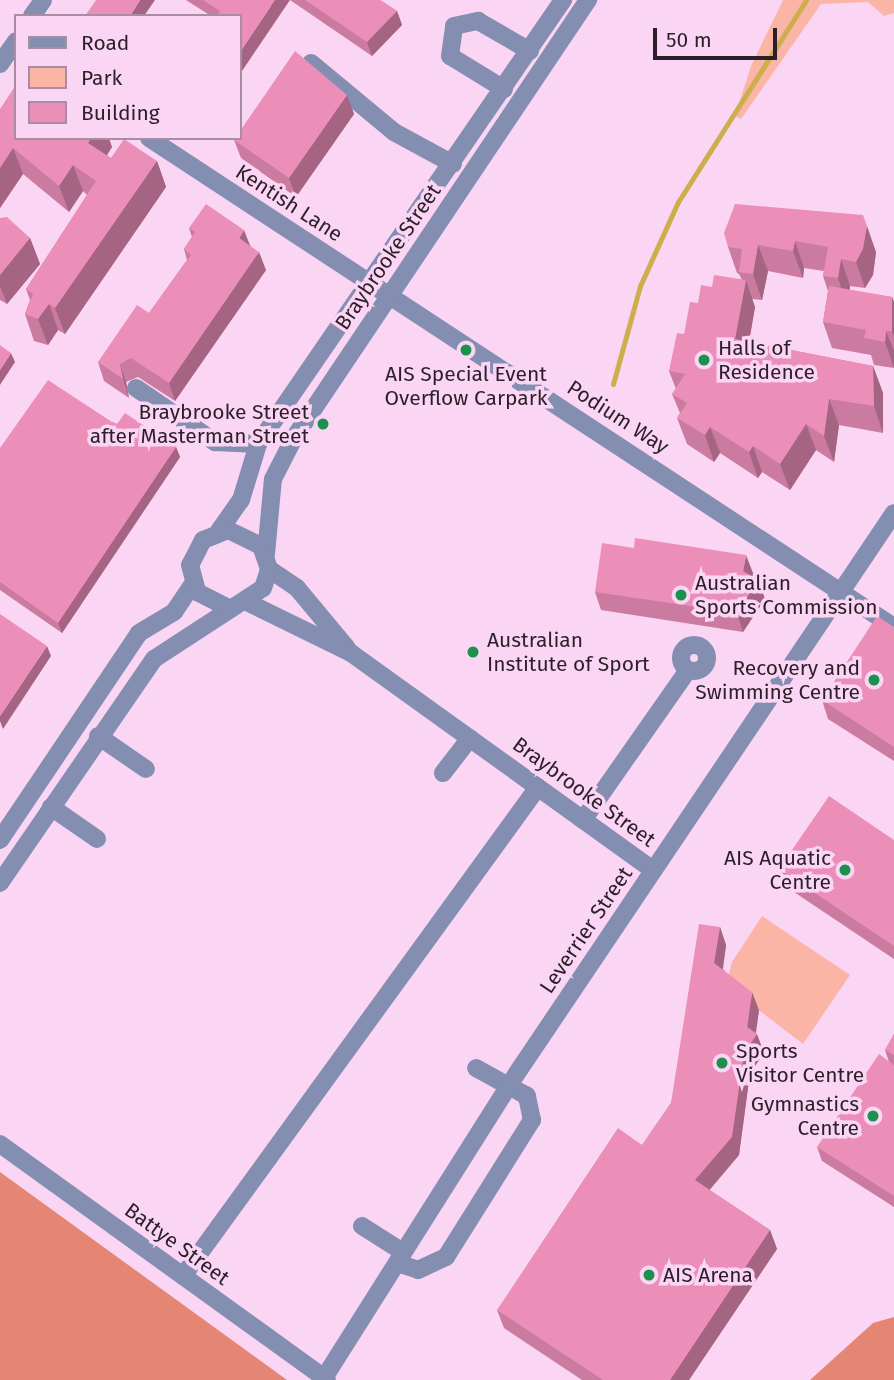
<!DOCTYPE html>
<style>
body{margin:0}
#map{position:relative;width:894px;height:1380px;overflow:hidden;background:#fbd6f4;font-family:"Fira Sans",sans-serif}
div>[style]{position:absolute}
.green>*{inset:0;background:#fbb5a7}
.forest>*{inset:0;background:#e58573}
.stream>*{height:5px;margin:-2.5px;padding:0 2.5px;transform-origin:2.5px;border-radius:2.5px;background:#cdae4c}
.minor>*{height:18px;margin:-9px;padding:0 9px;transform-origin:9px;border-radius:9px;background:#838eb1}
.minor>.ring{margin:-9px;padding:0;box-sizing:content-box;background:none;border:18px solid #838eb1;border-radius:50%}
.wall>*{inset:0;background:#ca7b9f}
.shaded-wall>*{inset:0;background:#a46482}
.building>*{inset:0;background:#eb8fb9}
.dots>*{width:19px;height:19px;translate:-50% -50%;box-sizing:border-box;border:4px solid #fbd6f4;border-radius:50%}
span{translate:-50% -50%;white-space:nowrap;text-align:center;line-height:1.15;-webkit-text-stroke:7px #fbd6f4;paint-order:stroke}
.street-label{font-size:21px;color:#2c1f2a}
.poi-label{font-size:21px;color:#2c1f2a}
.left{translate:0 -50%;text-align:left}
.right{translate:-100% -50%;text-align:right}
.legend{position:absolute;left:14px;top:14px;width:228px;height:126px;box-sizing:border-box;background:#fbd6f4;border:2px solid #a88da3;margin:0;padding:9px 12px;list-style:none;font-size:21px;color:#2c1f2a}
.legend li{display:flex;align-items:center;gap:14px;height:35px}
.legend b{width:35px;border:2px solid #a88da3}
.scale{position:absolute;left:653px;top:28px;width:124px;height:32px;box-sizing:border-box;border:4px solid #2c1f2a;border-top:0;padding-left:9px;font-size:21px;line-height:24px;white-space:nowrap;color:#2c1f2a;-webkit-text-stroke:5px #fbd6f4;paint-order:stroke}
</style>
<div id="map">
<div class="green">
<i style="clip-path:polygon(783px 0,894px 0,894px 13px,884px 16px,868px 2px,821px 4px,741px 119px,735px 116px,751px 66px)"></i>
<i style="clip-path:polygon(762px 916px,850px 975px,803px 1044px,726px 985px,732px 962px)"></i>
</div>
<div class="forest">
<i style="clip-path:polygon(0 1172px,287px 1380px,0 1380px)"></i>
<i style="clip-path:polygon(894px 1317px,894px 1380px,810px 1380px,873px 1323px)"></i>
</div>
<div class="stream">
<i style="left:613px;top:384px;width:102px;rotate:-74.6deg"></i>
<i style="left:640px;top:286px;width:92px;rotate:-65.7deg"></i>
<i style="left:678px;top:202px;width:239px;rotate:-57.6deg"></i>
</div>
<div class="minor">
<i style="left:32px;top:16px;width:19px;rotate:-55deg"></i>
<i style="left:311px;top:63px;width:108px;rotate:39.7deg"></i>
<i style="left:394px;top:132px;width:67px;rotate:28.5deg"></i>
<i style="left:0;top:64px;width:28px;rotate:-55deg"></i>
<i style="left:504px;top:89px;width:63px;rotate:-148.6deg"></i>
<i style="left:450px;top:56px;width:30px;rotate:-82deg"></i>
<i style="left:454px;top:26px;width:25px;rotate:-12deg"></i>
<i style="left:478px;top:21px;width:60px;rotate:30deg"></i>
<i style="left:149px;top:138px;width:891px;rotate:33.28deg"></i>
<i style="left:136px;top:388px;width:96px;rotate:34.4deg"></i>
<i style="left:215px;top:442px;width:43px;rotate:2.7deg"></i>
<i style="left:219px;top:531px;width:38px;rotate:-55deg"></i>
<i style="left:241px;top:500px;width:59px;rotate:-73.1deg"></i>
<i style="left:258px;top:444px;width:539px;rotate:-55.51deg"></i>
<i style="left:266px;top:554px;width:75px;rotate:-84.7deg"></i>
<i style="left:273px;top:479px;width:46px;rotate:-62.9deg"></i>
<i style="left:294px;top:438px;width:528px;rotate:-56.13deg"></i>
<i style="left:269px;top:569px;width:34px;rotate:34deg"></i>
<i style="left:297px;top:588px;width:78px;rotate:50.2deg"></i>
<i style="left:249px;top:603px;width:114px;rotate:26.1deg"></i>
<i style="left:351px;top:653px;width:372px;rotate:35.7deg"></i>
<i class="ring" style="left:681px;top:645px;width:8px;height:8px"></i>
<i style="left:98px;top:736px;width:58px;rotate:34.5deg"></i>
<i style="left:443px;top:773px;width:44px;rotate:-52.4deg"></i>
<i style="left:51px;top:807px;width:56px;rotate:34.8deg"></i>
<i style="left:583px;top:820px;width:183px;rotate:-55deg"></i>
<i style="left:0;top:840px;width:249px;rotate:-56.1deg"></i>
<i style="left:139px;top:633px;width:41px;rotate:-31deg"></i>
<i style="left:174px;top:612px;width:34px;rotate:-56deg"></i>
<i style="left:0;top:883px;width:272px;rotate:-55.5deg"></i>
<i style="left:154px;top:659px;width:130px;rotate:-33.1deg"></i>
<i style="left:263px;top:588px;width:20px;rotate:-72deg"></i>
<i style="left:269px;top:569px;width:24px;rotate:-109deg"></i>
<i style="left:261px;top:546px;width:37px;rotate:-154deg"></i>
<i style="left:228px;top:530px;width:27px;rotate:158deg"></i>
<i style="left:203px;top:540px;width:28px;rotate:117deg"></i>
<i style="left:190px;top:565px;width:28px;rotate:75deg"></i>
<i style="left:197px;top:592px;width:36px;rotate:27deg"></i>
<i style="left:0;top:1144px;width:403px;rotate:35.8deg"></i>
<i style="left:362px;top:1226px;width:49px;rotate:32.4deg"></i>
<i style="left:397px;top:1263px;width:22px;rotate:18deg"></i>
<i style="left:418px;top:1270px;width:31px;rotate:-25deg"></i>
<i style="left:446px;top:1257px;width:162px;rotate:-57.9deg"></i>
<i style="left:532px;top:1120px;width:25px;rotate:-102deg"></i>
<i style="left:527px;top:1096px;width:58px;rotate:-151.2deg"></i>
<i style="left:183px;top:1276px;width:604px;rotate:-54.02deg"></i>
<i style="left:324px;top:1378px;width:347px;rotate:-57.7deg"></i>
<i style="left:509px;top:1085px;width:689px;rotate:-56.06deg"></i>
</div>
<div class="wall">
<i style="clip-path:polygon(186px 0,380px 0,397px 11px,402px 25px,372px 56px,290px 0,240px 16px,211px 16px)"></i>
<i style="clip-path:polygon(347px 95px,354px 114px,296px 197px,241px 158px,234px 140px)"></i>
<i style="clip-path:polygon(0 109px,112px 147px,107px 155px,111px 158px,157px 161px,166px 187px,65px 334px,58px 330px,48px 345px,34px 341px,25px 314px,30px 300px,26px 289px,87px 195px,83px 191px,69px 212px,23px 174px,0 208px)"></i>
<i style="clip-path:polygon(735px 204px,876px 252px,873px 275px,865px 288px,850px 286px,850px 290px,892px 297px,894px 302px,894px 368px,874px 365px,871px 355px,832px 348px,823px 322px,828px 291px,823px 276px,824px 271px,804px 268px,803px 278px,768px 271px,762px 300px,752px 299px,755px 307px,749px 342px,873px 366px,883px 393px,883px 433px,839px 425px,834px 462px,816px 450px,790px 490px,762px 472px,758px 478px,720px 453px,714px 462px,687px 444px,677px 418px,680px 413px,672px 394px,676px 389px,669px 371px,698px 303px,712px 287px,742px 280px,739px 274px,737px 273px,728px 247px)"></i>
<i style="clip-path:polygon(0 218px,30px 238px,40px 264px,7px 304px,0 300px)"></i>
<i style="clip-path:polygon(189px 228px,250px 245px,266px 270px,175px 401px,138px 377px,126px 382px,129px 398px,104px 381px,98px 362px,149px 313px,187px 260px,184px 249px,192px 237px)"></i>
<i style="clip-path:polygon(112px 422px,176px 447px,180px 457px,62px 633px,0 590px,0 448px)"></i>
<i style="clip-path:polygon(753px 573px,752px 577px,758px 580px,765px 599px,743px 632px,601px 610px,595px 592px)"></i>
<i style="clip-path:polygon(894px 627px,894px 761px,828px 719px,822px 700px)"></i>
<i style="clip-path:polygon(894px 840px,894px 959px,785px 886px,779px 869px)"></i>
<i style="clip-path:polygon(720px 927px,726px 945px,723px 969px,759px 1010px,756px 1033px,764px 1053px,750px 1073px,739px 1155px,709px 1190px,770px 1230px,777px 1249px,689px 1380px,582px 1380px,504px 1328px,497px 1310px,642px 1145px,671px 1103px)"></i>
<i style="clip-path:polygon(894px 1034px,894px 1207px,822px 1161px,817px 1147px,889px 1062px,885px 1050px)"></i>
</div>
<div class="shaded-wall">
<i style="clip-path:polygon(140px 0,155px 0,144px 16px,130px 16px)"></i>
<i style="clip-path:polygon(275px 0,290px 0,240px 74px,240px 52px)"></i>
<i style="clip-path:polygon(397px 11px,402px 25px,372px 56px,367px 42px)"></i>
<i style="clip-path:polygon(347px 95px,354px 114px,296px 197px,289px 178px)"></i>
<i style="clip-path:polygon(91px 138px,109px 138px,112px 147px,98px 169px,88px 143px)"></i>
<i style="clip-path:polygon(13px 148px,23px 174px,0 208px,0 168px)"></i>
<i style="clip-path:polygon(157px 161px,166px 187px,65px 334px,55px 308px)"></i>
<i style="clip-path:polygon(73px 165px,83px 191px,69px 212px,59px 186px)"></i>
<i style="clip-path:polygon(867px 226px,876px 252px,873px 275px,865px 288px,856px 262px)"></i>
<i style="clip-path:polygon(244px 230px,251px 248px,239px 238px)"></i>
<i style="clip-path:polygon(30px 238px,40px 264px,7px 304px,0 286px,0 275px)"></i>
<i style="clip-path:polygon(795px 241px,804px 268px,803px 278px,793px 251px)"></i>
<i style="clip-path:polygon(758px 245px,768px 271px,762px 300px,753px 274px)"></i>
<i style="clip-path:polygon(259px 252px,266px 270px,175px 401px,169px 383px)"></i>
<i style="clip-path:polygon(841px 259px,850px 286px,847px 305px,838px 278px)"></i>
<i style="clip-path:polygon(746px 280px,755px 307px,745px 365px,735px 339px)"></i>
<i style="clip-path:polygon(892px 297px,894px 302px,894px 336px,892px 331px)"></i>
<i style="clip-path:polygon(49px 304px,58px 330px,48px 345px,38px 319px)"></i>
<i style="clip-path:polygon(886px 331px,894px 351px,894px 368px,885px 342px)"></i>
<i style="clip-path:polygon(11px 353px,15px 362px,0 385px,0 370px)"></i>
<i style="clip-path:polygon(120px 364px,126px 382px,129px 398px,123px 379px)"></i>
<i style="clip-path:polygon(873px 366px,883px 393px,883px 433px,874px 406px)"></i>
<i style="clip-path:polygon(829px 399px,839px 425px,834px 462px,824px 436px)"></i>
<i style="clip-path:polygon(806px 424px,816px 450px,790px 490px,780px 464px)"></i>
<i style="clip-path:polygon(710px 427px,720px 453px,714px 462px,705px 435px)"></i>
<i style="clip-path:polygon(753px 446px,762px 472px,758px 478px,749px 452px)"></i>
<i style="clip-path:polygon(176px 447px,180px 457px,62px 633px,58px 623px)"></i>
<i style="clip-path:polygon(746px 555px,753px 573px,750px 590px,743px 571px)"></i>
<i style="clip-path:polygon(758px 580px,765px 599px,743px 632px,737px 613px)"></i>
<i style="clip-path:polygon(47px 646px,51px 656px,3px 729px,0 721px,0 716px)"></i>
<i style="clip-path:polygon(720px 927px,726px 945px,721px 981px,714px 963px)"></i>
<i style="clip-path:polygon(752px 992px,759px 1010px,755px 1037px,757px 1034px,764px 1053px,750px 1073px,739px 1155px,702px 1199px,695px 1180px,744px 1054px)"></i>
<i style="clip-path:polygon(770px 1230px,777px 1249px,689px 1380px,670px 1380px)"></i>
</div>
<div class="building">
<i style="clip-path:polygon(96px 0,140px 0,130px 16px,85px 16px)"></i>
<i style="clip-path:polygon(203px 0,275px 0,240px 52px,240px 16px,217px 16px,220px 11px)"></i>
<i style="clip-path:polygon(305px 0,380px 0,397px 11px,367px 42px)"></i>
<i style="clip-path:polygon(295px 51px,347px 95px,289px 178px,234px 140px,235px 138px,240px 138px,240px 131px)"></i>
<i style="clip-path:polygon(16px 85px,16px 138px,91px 138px,88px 143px,111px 158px,124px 139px,157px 161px,55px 308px,49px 304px,38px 319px,25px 314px,33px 294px,26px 289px,96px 181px,73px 165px,59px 186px,13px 148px,0 168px,0 109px)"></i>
<i style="clip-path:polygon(206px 204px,244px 230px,239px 238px,259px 252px,169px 383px,131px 358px,120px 364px,123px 379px,98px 362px,137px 305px,149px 313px,191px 255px,184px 249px,195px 232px,189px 228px)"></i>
<i style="clip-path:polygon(735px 204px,863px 215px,867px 226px,863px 249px,856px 262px,841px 259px,838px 278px,823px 276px,828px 247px,795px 241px,793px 251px,758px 245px,753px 274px,739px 272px,742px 249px,728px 247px,724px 233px)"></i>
<i style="clip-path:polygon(7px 217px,30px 238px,0 275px,0 218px)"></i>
<i style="clip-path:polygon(714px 275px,746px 280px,735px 339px,873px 366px,874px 406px,829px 399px,824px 436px,806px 424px,780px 464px,753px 446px,749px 452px,710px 427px,705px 435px,677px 418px,687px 403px,672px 394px,685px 374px,669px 371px,677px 333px,684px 334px,690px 302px,698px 303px,701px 285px,712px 287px)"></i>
<i style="clip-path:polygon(829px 286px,892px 297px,892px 331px,886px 331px,885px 342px,864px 338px,866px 330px,823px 322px)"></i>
<i style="clip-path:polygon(0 345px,11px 353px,0 370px)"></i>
<i style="clip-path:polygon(48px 380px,112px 422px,117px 424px,125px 413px,176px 447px,58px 623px,0 582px,0 448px)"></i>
<i style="clip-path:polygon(635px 538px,746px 555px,743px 571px,758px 580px,737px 613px,595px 592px,602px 543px,634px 548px)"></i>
<i style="clip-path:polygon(0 614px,47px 646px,0 716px)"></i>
<i style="clip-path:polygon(877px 616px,894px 627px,894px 747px,822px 700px)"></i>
<i style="clip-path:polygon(829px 796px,894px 840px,894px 946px,779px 869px)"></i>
<i style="clip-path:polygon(699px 924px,720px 927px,714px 963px,752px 992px,747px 1027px,757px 1034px,744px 1054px,732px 1137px,695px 1180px,770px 1230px,670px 1380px,603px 1380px,497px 1310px,618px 1128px,642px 1145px,671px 1103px)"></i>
<i style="clip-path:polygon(894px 1034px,894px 1055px,885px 1050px)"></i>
<i style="clip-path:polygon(879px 1054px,894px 1065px,894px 1196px,817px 1147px)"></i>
</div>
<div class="dots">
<i style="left:466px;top:350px;background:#1c914d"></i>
<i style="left:704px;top:360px;background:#1c914d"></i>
<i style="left:323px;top:424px;background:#1c914d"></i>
<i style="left:681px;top:595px;background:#1c914d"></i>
<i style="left:473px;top:652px;background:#1c914d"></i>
<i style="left:874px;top:680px;background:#1c914d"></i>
<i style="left:845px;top:870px;background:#1c914d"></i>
<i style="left:722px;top:1063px;background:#1c914d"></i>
<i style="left:873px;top:1116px;background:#1c914d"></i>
<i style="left:649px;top:1275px;background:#1c914d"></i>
</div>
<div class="street-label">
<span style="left:289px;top:203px;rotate:33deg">Kentish Lane</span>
<span style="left:388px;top:257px;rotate:-56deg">Braybrooke Street</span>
<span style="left:618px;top:417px;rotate:33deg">Podium Way</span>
<span style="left:584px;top:792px;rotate:36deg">Braybrooke Street</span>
<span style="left:586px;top:930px;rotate:-56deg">Leverrier Street</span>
<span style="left:177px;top:1244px;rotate:36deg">Battye Street</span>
</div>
<div class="poi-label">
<span class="left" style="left:718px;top:360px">Halls of<br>Residence</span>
<span style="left:466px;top:386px">AIS Special Event<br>Overflow Carpark</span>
<span class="right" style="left:309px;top:424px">Braybrooke Street<br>after Masterman Street</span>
<span class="left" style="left:695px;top:595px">Australian<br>Sports Commission</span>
<span class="left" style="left:487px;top:652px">Australian<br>Institute of Sport</span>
<span class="right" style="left:860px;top:680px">Recovery and<br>Swimming Centre</span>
<span class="right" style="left:831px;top:870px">AIS Aquatic<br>Centre</span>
<span class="left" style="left:736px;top:1063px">Sports<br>Visitor Centre</span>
<span class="right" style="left:859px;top:1116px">Gymnastics<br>Centre</span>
<span class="left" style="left:663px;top:1275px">AIS Arena</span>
</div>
<ul class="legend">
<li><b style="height:9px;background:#838eb1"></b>Road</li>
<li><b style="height:19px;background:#fbb5a7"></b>Park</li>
<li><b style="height:19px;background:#eb8fb9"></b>Building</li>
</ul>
<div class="scale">50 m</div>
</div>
